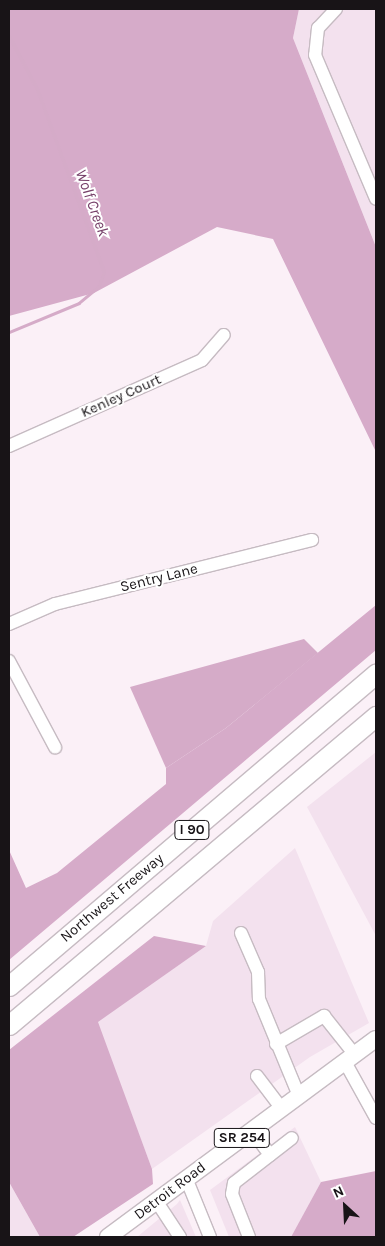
<!DOCTYPE html>
<style>
body{margin:0}
#map{position:relative;width:385px;height:1246px;overflow:hidden;background:#fbf0f7;font-family:Karla,sans-serif}
div>[style]{position:absolute}
.built>*{inset:0;background:#f3e1ee}
.forest>*{inset:0;background:#d6abc9}
.water>*{inset:0;background:#d5abc8}
.stream>*{height:3px;margin:-1.5px;padding:0 1.5px;transform-origin:1.5px;border-radius:1.5px;background:#d5abc8}
.roads{filter:drop-shadow(1px 0 #c6bbc2) drop-shadow(-1px 0 #c6bbc2) drop-shadow(0 1px #c6bbc2) drop-shadow(0 -1px #c6bbc2)}
.minor>*{height:12px;margin:-6px;padding:0 6px;transform-origin:6px;border-radius:6px;background:#fff}
.major>*{height:16px;margin:-8px;padding:0 8px;transform-origin:8px;border-radius:8px;background:#fff}
.highway>*{height:19px;margin:-9.5px;padding:0 9.5px;transform-origin:9.5px;border-radius:9.5px;background:#fff}
span{translate:-50% -50%;white-space:nowrap;text-align:center;line-height:1.15;-webkit-text-stroke:4px #fff;paint-order:stroke}
.shield-label span{padding:1px 4px;background:#fff;border:1px solid;border-radius:4px;-webkit-text-stroke-width:0}
.shield-label{font-size:14px;color:#181417;font-weight:700}
.street-label{font-size:15px;color:#181417}
.water-label{font-size:16px;color:#764069;font-style:italic}
.frame{position:absolute;inset:0;border:10px solid #181417;pointer-events:none}
.north{position:absolute;left:320px;top:1181px;width:50px;height:50px;-webkit-text-stroke:4px #fff;paint-order:stroke;rotate:335deg;font-size:14px;font-weight:700;line-height:20px;text-align:center;color:#181417}
.north::after{content:'';display:block;margin:auto;width:18px;height:22px;background:#181417;clip-path:polygon(50% 0,100% 100%,50% 72%,0 100%)}
</style>
<div id="map">
<div class="built">
<i style="clip-path:polygon(299px 9px,376px 9px,376px 247px,293px 38px)"></i>
<i style="clip-path:polygon(376px 752px,376px 936px,307px 807px)"></i>
<i style="clip-path:polygon(295px 848px,369px 1023px,310px 1057px,152px 1169px,97px 1022px,206px 946px,213px 921px)"></i>
<i style="clip-path:polygon(295px 1127px,321px 1182px,291px 1237px,229px 1237px,210px 1190px)"></i>
<i style="clip-path:polygon(9px 1182px,40px 1237px,9px 1237px)"></i>
<i style="clip-path:polygon(180px 1200px,196px 1237px,137px 1237px,177px 1204px)"></i>
</div>
<div class="forest">
<i style="clip-path:polygon(9px 9px,299px 9px,293px 38px,376px 247px,376px 452px,273px 239px,217px 227px,94px 293px,9px 316px)"></i>
<i style="clip-path:polygon(376px 605px,376px 650px,9px 960px,9px 850px,26px 888px,57px 873px,166px 784px,166px 768px,226px 728px)"></i>
<i style="clip-path:polygon(154px 936px,206px 946px,98px 1022px,152px 1169px,153px 1184px,73px 1237px,40px 1237px,9px 1182px,9px 1050px)"></i>
<i style="clip-path:polygon(376px 1171px,376px 1237px,291px 1237px,321px 1182px)"></i>
</div>
<div class="water">
<i style="clip-path:polygon(304px 639px,318px 653px,226px 728px,166px 768px,130px 687px)"></i>
</div>
<div class="stream">
<i style="left:9px;top:36px;width:60px;rotate:62.2deg"></i>
<i style="left:37px;top:89px;width:195px;rotate:69.9deg"></i>
<i style="left:104px;top:272px;width:15px;rotate:110deg"></i>
<i style="left:99px;top:286px;width:26px;rotate:140deg"></i>
<i style="left:79px;top:303px;width:76px;rotate:157.5deg"></i>
</div>
<div class="roads">
<div class="minor">
<i style="left:336px;top:9px;width:26px;rotate:133deg"></i>
<i style="left:318px;top:28px;width:27px;rotate:96deg"></i>
<i style="left:315px;top:55px;width:156px;rotate:67deg"></i>
<i style="left:9px;top:446px;width:211px;rotate:-24deg"></i>
<i style="left:202px;top:360px;width:33px;rotate:-49deg"></i>
<i style="left:9px;top:624px;width:50px;rotate:-23.5deg"></i>
<i style="left:55px;top:604px;width:265px;rotate:-14deg"></i>
<i style="left:9px;top:661px;width:98px;rotate:61.9deg"></i>
<i style="left:241px;top:933px;width:43px;rotate:66.4deg"></i>
<i style="left:258px;top:972px;width:27px;rotate:88deg"></i>
<i style="left:259px;top:999px;width:105px;rotate:67.6deg"></i>
<i style="left:276px;top:1044px;width:56px;rotate:-30.3deg"></i>
<i style="left:324px;top:1016px;width:50px;rotate:51.5deg"></i>
<i style="left:345px;top:1062px;width:64px;rotate:61deg"></i>
<i style="left:257px;top:1076px;width:41px;rotate:52.9deg"></i>
<i style="left:252px;top:1131px;width:30px;rotate:53deg"></i>
<i style="left:186px;top:1178px;width:64px;rotate:67.9deg"></i>
<i style="left:157px;top:1202px;width:42px;rotate:56.7deg"></i>
<i style="left:249px;top:1237px;width:46px;rotate:-111.6deg"></i>
<i style="left:232px;top:1194px;width:11px;rotate:-80deg"></i>
<i style="left:234px;top:1183px;width:73px;rotate:-37.8deg"></i>
</div>
<div class="major">
<i style="left:108px;top:1237px;width:333px;rotate:-36.5deg"></i>
</div>
<div class="highway">
<i style="left:9px;top:986px;width:482px;rotate:-40.4deg"></i>
<i style="left:9px;top:1025px;width:480px;rotate:-40.1deg"></i>
</div>
</div>
<div class="shield-label">
<span style="left:192px;top:830px">I 90</span>
<span style="left:242px;top:1138px">SR 254</span>
</div>
<div class="street-label">
<span style="left:121px;top:396px;rotate:-24deg">Kenley Court</span>
<span style="left:159px;top:578px;rotate:-14deg">Sentry Lane</span>
<span style="left:112px;top:898px;rotate:-40deg">Northwest Freeway</span>
<span style="left:170px;top:1191px;rotate:-37deg">Detroit Road</span>
</div>
<div class="water-label">
<span style="left:92px;top:203px;rotate:70deg">Wolf Creek</span>
</div>
<div class="frame"></div>
<div class="north">N</div>
</div>
